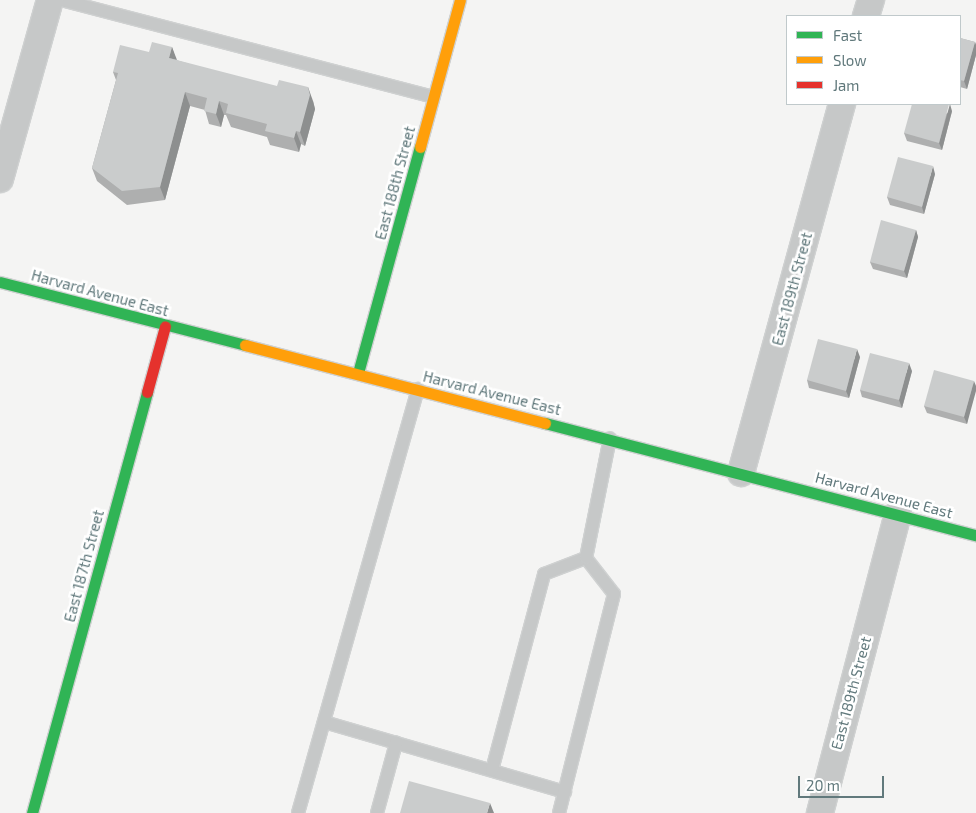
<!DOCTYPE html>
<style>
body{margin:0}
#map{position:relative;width:976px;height:813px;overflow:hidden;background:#f4f4f3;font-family:"Exo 2",sans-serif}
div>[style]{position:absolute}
.roads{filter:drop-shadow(1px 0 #cfd1d1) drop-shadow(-1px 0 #cfd1d1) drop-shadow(0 1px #cfd1d1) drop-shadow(0 -1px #cfd1d1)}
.lane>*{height:12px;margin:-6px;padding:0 6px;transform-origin:6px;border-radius:6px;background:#c6c8c8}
.street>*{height:26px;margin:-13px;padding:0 13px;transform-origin:13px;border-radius:13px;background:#c6c8c8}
.fast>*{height:11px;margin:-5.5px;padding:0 5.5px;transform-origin:5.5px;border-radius:5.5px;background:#30b455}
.slow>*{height:11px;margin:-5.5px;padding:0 5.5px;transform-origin:5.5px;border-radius:5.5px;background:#ff9f0a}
.jam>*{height:11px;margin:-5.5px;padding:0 5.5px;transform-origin:5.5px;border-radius:5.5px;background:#e5322d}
.wall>*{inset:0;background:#aeafaf}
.shaded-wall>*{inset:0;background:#8d8f8f}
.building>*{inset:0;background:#cacccc}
span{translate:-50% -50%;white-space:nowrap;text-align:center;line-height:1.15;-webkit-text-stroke:5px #fff;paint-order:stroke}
.street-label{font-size:15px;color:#61797c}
.legend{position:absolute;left:786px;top:15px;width:175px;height:90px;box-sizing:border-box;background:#fff;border:1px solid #c0c9cb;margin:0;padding:6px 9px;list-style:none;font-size:15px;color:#61797c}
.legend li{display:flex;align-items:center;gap:10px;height:25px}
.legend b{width:25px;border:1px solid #c0c9cb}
.scale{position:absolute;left:798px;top:776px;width:86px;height:22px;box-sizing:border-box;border:2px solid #61797c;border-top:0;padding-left:6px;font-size:15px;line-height:18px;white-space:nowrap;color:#61797c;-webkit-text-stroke:4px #fff;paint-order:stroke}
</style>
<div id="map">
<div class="roads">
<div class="lane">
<i style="left:61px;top:0;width:385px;rotate:14.6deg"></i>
<i style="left:324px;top:722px;width:251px;rotate:16.2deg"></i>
<i style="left:492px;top:770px;width:203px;rotate:-75.1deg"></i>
<i style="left:544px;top:574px;width:45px;rotate:-20.9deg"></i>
<i style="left:298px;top:813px;width:441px;rotate:-74.2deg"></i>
<i style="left:377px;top:813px;width:73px;rotate:-74.8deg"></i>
<i style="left:559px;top:813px;width:226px;rotate:-75.9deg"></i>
<i style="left:614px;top:594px;width:46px;rotate:-127.9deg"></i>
<i style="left:586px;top:558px;width:122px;rotate:-78.7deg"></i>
</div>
<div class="street">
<i style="left:866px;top:16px;width:17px;rotate:-73deg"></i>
<i style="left:0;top:179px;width:186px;rotate:-74.4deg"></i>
<i style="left:741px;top:473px;width:383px;rotate:-74.7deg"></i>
<i style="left:820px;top:813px;width:309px;rotate:-75.4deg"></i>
</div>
<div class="fast">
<i style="left:0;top:282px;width:253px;rotate:14.4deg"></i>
<i style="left:358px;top:373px;width:234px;rotate:-74.7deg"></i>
<i style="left:545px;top:423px;width:445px;rotate:14.6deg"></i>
<i style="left:32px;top:813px;width:436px;rotate:-74.7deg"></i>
</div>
<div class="slow">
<i style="left:420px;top:147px;width:152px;rotate:-74.8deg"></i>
<i style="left:245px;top:345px;width:310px;rotate:14.6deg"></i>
</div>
<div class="jam">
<i style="left:147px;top:392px;width:68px;rotate:-74.7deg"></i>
</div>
</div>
<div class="wall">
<i style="clip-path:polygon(960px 38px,975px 42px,976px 45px,976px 55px,967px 89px,960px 87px)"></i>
<i style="clip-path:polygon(172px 47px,176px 60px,313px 101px,315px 109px,305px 146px,301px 144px,299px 152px,270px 145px,267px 137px,231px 127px,226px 115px,224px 115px,221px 127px,209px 124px,205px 110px,190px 106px,165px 200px,127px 205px,97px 181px,92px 168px,116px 80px,113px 72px,149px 52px)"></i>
<i style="clip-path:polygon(952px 111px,942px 150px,907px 141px,904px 133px)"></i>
<i style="clip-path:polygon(935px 174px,924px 214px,890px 205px,887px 197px)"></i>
<i style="clip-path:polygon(916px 230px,918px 237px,907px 278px,873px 269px,870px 262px)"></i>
<i style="clip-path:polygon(860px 357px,849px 398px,809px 388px,807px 380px)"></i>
<i style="clip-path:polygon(912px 371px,902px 408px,862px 397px,860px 390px)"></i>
<i style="clip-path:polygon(974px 381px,967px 424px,927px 413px,924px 406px)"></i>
</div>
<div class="shaded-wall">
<i style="clip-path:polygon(975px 42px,976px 45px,976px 55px,967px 89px,964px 81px)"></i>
<i style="clip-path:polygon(172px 47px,177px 60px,169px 58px)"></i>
<i style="clip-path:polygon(308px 87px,313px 101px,315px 109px,305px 146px,300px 132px)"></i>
<i style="clip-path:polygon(185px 92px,190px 106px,165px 200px,160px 187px)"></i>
<i style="clip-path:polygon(219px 101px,224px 115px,221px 127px,216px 114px)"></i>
<i style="clip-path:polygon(950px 104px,952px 111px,942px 150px,939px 143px)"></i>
<i style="clip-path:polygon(296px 131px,301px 144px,299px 152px,294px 138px)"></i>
<i style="clip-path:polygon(933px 166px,935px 174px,924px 214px,922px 207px)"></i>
<i style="clip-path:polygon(916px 230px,918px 237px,907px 278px,904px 271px)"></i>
<i style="clip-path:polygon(857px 349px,860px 357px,849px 398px,846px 391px)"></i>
<i style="clip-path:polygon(909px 363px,912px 371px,902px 408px,899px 400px)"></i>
<i style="clip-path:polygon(974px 381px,976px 386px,976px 391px,967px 424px,964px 417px)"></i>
<i style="clip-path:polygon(490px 803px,494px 813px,487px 813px)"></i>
</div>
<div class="building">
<i style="clip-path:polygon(960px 38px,975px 42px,964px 81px,960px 80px)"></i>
<i style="clip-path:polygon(152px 42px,172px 47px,169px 58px,277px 86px,279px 80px,308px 87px,310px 95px,300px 132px,296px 131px,294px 138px,265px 131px,267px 124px,226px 113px,228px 104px,219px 101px,216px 114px,204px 111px,207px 98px,185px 92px,160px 187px,122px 191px,92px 168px,118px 73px,113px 72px,120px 45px,149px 52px)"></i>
<i style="clip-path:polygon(912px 104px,949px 104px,939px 143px,904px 133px)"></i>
<i style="clip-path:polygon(898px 157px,933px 166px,922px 207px,887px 197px)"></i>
<i style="clip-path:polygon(881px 220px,916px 230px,904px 271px,870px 262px)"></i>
<i style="clip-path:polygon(818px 339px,857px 349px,846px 391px,807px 380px)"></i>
<i style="clip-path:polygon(870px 353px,909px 363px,899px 400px,860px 390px)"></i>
<i style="clip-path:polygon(934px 370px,974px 381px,964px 417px,924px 406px)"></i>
<i style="clip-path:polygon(409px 781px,490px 803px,487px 813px,400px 813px)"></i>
</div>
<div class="street-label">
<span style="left:395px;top:183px;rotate:-75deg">East 188th Street</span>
<span style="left:792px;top:289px;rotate:-75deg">East 189th Street</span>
<span style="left:100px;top:293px;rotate:15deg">Harvard Avenue East</span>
<span style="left:492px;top:393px;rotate:14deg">Harvard Avenue East</span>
<span style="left:884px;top:495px;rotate:15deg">Harvard Avenue East</span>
<span style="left:84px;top:566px;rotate:-75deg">East 187th Street</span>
<span style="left:851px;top:693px;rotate:-75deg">East 189th Street</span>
</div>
<ul class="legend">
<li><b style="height:6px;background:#30b455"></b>Fast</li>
<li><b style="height:6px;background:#ff9f0a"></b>Slow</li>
<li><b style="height:6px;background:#e5322d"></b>Jam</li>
</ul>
<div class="scale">20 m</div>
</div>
